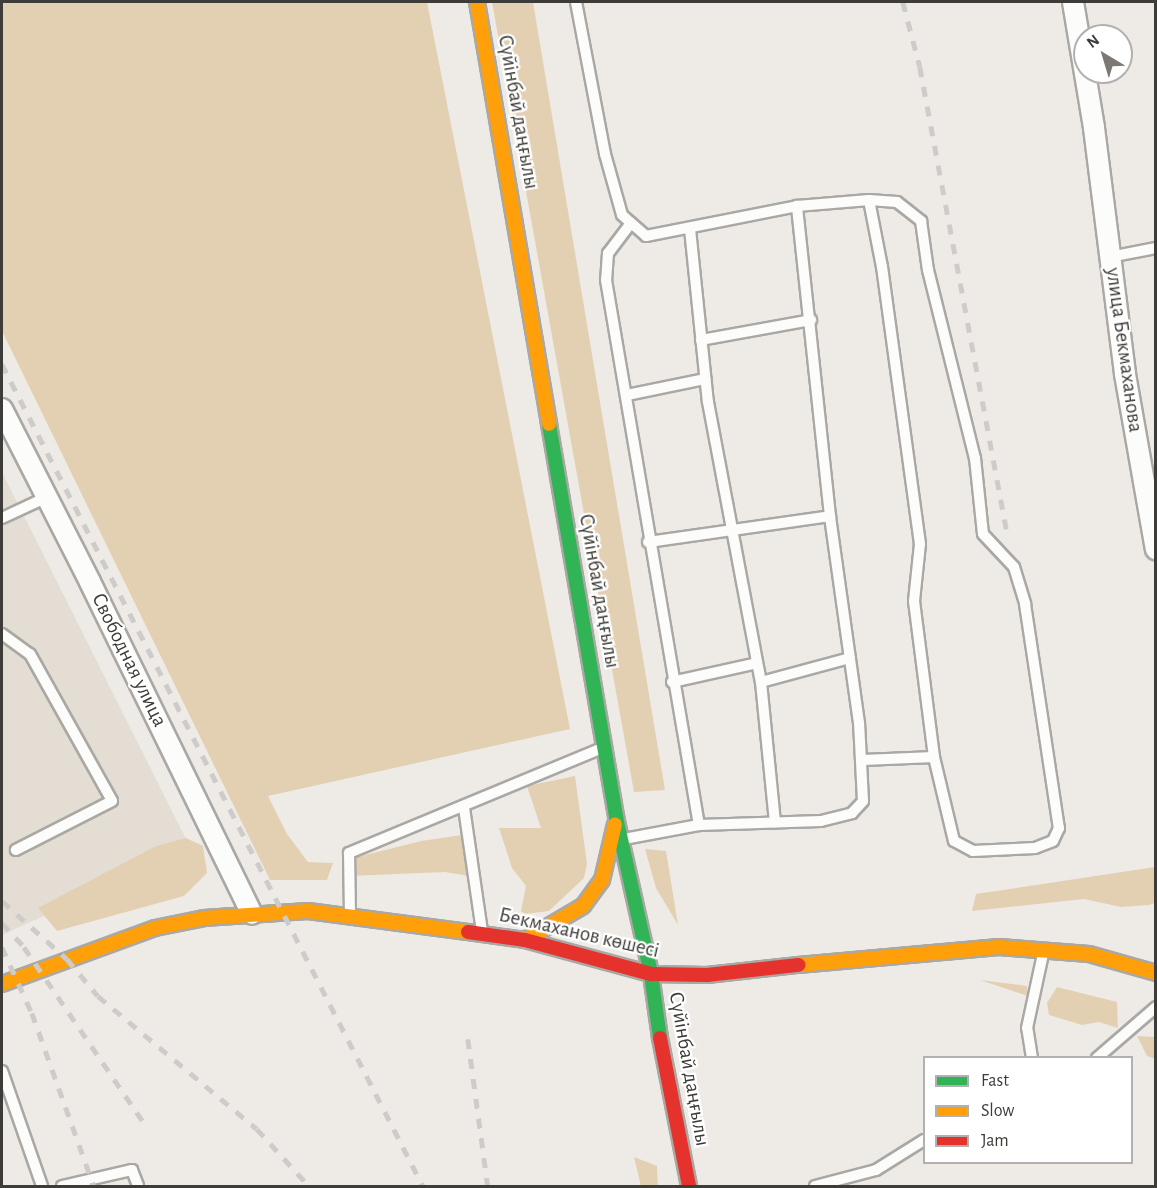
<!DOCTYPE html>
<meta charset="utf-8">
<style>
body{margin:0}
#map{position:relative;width:1157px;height:1188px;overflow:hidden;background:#eeebe6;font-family:"Alegreya Sans",sans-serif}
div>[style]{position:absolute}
.built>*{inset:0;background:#e4ddd3}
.green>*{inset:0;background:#e3d0b3}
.roads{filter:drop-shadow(2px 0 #aaa8a4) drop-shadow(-2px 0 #aaa8a4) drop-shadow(0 2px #aaa8a4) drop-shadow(0 -2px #aaa8a4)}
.lane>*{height:10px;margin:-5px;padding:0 5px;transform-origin:5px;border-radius:5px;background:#fcfcfb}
.street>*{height:20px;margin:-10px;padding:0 10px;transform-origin:10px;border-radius:10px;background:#fcfcfb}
.fast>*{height:14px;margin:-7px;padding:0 7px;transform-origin:7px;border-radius:7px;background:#30b455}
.slow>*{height:14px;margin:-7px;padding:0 7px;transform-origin:7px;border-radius:7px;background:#ff9f0a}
.jam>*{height:14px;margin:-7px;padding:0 7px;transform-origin:7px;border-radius:7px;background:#e5322d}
.rail>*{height:4.5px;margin-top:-2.25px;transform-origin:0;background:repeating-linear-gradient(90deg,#cecccb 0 10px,transparent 0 20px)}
span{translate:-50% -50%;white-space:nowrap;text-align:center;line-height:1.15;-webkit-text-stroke:4.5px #fff;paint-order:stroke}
.street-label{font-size:21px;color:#3e3c38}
.frame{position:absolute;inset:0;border:3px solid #3e3c38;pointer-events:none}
.legend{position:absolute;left:923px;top:1056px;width:210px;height:108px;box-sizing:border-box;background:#fff;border:2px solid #b2b1af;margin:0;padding:8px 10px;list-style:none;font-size:18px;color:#3e3c38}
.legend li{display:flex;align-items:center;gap:12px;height:30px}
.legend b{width:30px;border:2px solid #b2b1af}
.north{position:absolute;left:1073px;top:24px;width:60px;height:60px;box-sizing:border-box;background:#fff;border:2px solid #b2b1af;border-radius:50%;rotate:322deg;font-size:16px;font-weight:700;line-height:24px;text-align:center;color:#3e3c38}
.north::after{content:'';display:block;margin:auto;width:21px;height:27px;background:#7c7975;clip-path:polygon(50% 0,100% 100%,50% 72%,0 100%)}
</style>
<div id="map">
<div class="built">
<i style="clip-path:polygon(2px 472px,191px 849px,2px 935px)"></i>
</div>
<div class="green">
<i style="clip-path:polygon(2px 2px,427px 2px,570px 729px,268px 796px,287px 834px,308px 862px,333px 863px,327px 880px,270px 880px,2px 331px)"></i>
<i style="clip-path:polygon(492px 2px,533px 2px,665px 790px,634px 792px)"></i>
<i style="clip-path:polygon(575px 776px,587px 864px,584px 878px,549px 911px,525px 914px,521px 911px,526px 886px,512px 868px,499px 828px,541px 828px,527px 786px)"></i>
<i style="clip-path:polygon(469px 834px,475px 877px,445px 872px,350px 876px,349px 859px,421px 841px)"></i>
<i style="clip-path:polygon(186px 838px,203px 846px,207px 873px,184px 896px,57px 931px,38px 908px,156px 846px)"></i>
<i style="clip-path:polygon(645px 849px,666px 851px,678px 925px,656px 888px)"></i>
<i style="clip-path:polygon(1155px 867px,1155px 903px,1149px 905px,1121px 907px,1084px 899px,972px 911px,976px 894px)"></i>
<i style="clip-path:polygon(980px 980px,1027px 986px,1028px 996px)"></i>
<i style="clip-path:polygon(1057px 987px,1117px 1002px,1118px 1028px,1099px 1022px,1082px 1025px,1049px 1015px,1047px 1003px)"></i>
<i style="clip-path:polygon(1137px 1036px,1155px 1037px,1155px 1059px,1147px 1056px)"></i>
<i style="clip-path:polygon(634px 1157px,657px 1166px,658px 1186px,641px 1186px)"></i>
</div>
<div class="roads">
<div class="lane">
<i style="left:576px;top:2px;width:155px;rotate:79.2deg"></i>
<i style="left:605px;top:154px;width:63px;rotate:74.4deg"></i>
<i style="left:622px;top:215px;width:32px;rotate:41deg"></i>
<i style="left:646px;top:236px;width:154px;rotate:-11.2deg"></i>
<i style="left:797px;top:206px;width:72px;rotate:-4.8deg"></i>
<i style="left:869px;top:200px;width:28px;rotate:4deg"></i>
<i style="left:897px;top:202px;width:31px;rotate:38deg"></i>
<i style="left:921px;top:221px;width:49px;rotate:81.9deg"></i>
<i style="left:928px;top:270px;width:194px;rotate:76deg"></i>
<i style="left:975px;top:458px;width:76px;rotate:84deg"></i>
<i style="left:983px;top:534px;width:45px;rotate:46.8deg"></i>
<i style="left:1014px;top:567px;width:39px;rotate:73deg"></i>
<i style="left:1025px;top:604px;width:227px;rotate:81.4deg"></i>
<i style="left:1059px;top:828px;width:14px;rotate:115deg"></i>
<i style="left:1053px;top:841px;width:19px;rotate:159deg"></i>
<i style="left:1035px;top:848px;width:62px;rotate:177.2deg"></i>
<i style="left:973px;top:851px;width:21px;rotate:-152deg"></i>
<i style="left:954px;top:841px;width:86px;rotate:-103.4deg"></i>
<i style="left:631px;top:223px;width:38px;rotate:127deg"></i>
<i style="left:608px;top:253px;width:27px;rotate:94deg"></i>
<i style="left:606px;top:280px;width:553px;rotate:80.32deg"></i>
<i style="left:690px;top:229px;width:174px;rotate:84.1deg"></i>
<i style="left:708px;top:402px;width:285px;rotate:79.3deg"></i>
<i style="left:761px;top:682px;width:141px;rotate:84.3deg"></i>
<i style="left:1110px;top:257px;width:47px;rotate:-11.1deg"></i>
<i style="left:701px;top:340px;width:112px;rotate:-10.3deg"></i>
<i style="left:627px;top:395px;width:80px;rotate:-11.6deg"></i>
<i style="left:2px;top:518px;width:50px;rotate:-25deg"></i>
<i style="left:648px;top:542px;width:184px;rotate:-8.1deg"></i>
<i style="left:2px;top:634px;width:34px;rotate:36deg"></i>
<i style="left:30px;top:654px;width:168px;rotate:60.8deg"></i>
<i style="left:112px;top:801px;width:108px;rotate:153deg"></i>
<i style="left:672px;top:682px;width:87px;rotate:-12.6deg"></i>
<i style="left:761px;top:682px;width:92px;rotate:-15.1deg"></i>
<i style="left:863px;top:760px;width:71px;rotate:-2.4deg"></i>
<i style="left:934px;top:757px;width:157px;rotate:-97.3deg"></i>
<i style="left:914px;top:601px;width:57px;rotate:-84deg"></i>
<i style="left:920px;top:544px;width:280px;rotate:-97.8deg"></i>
<i style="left:882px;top:267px;width:68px;rotate:-101deg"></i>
<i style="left:464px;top:808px;width:125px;rotate:81.7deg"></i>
<i style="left:624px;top:839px;width:76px;rotate:-10.6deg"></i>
<i style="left:699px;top:825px;width:122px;rotate:-1.9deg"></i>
<i style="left:821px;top:821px;width:32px;rotate:-14deg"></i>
<i style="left:852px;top:813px;width:16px;rotate:-47deg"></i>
<i style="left:863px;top:801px;width:78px;rotate:-92.9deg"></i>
<i style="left:859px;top:723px;width:209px;rotate:-98deg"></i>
<i style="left:830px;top:516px;width:312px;rotate:-96.1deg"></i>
<i style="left:350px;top:915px;width:62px;rotate:-90.9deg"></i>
<i style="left:349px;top:853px;width:274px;rotate:-22.5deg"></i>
<i style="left:1032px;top:1058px;width:30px;rotate:-99deg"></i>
<i style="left:1027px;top:1028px;width:76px;rotate:-77.8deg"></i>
<i style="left:1097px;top:1058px;width:78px;rotate:-40.8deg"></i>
<i style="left:2px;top:1071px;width:122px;rotate:70.8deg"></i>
<i style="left:62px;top:1186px;width:72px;rotate:-12.9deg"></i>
<i style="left:132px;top:1170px;width:17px;rotate:69deg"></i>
<i style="left:815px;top:1186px;width:63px;rotate:-14.7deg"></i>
<i style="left:876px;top:1170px;width:57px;rotate:-32deg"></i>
</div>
<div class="street">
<i style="left:1073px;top:2px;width:128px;rotate:80.5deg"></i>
<i style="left:1094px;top:128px;width:248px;rotate:82.8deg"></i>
<i style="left:1125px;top:374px;width:178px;rotate:80deg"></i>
<i style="left:2px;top:409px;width:194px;rotate:63deg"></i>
<i style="left:90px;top:582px;width:369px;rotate:64deg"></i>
</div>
<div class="fast">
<i style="left:549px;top:424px;width:399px;rotate:80.3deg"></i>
<i style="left:616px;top:817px;width:161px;rotate:77.4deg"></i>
<i style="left:651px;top:974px;width:65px;rotate:82deg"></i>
</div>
<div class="slow">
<i style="left:477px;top:2px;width:428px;rotate:80.3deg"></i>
<i style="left:525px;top:940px;width:67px;rotate:-30.4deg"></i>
<i style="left:583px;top:906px;width:32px;rotate:-54deg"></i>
<i style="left:602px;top:880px;width:57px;rotate:-76.9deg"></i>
<i style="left:798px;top:965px;width:202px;rotate:-5.1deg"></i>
<i style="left:999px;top:947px;width:90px;rotate:4.4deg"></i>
<i style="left:1089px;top:954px;width:70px;rotate:15.8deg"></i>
<i style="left:2px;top:984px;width:163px;rotate:-20.1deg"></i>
<i style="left:155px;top:928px;width:50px;rotate:-11.5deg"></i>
<i style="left:204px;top:918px;width:104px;rotate:-3.9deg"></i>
<i style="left:308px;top:911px;width:161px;rotate:7.5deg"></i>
</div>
<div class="jam">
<i style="left:468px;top:932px;width:58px;rotate:8deg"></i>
<i style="left:525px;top:940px;width:131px;rotate:15.1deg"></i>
<i style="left:651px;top:974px;width:56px;rotate:1deg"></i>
<i style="left:707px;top:975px;width:92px;rotate:-6.3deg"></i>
<i style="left:660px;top:1038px;width:151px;rotate:78.9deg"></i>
</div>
</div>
<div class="rail">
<i style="left:903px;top:2px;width:67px;rotate:75.3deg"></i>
<i style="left:920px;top:67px;width:477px;rotate:79.4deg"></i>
<i style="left:2px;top:364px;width:924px;rotate:62.88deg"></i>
<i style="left:2px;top:901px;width:87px;rotate:41.7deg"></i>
<i style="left:67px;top:959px;width:48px;rotate:50deg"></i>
<i style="left:98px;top:996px;width:207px;rotate:39.9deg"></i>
<i style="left:257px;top:1129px;width:77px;rotate:47.6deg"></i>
<i style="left:2px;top:923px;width:33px;rotate:47deg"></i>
<i style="left:24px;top:947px;width:213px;rotate:55.7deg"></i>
<i style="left:2px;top:947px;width:72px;rotate:65.6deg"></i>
<i style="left:32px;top:1013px;width:184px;rotate:70.3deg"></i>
<i style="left:468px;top:1039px;width:148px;rotate:82.3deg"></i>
</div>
<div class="street-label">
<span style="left:518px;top:112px;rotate:80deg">Сүйінбай даңғылы</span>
<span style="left:1124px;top:350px;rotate:82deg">улица Бекмаханова</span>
<span style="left:599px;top:591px;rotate:80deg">Сүйінбай даңғылы</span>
<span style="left:129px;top:660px;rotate:64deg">Свободная улица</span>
<span style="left:579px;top:933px;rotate:13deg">Бекмаханов көшесі</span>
<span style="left:689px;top:1069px;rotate:80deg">Сүйінбай даңғылы</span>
</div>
<div class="frame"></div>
<ul class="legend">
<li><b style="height:8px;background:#30b455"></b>Fast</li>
<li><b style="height:8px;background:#ff9f0a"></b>Slow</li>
<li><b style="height:8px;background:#e5322d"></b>Jam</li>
</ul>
<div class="north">N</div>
</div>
